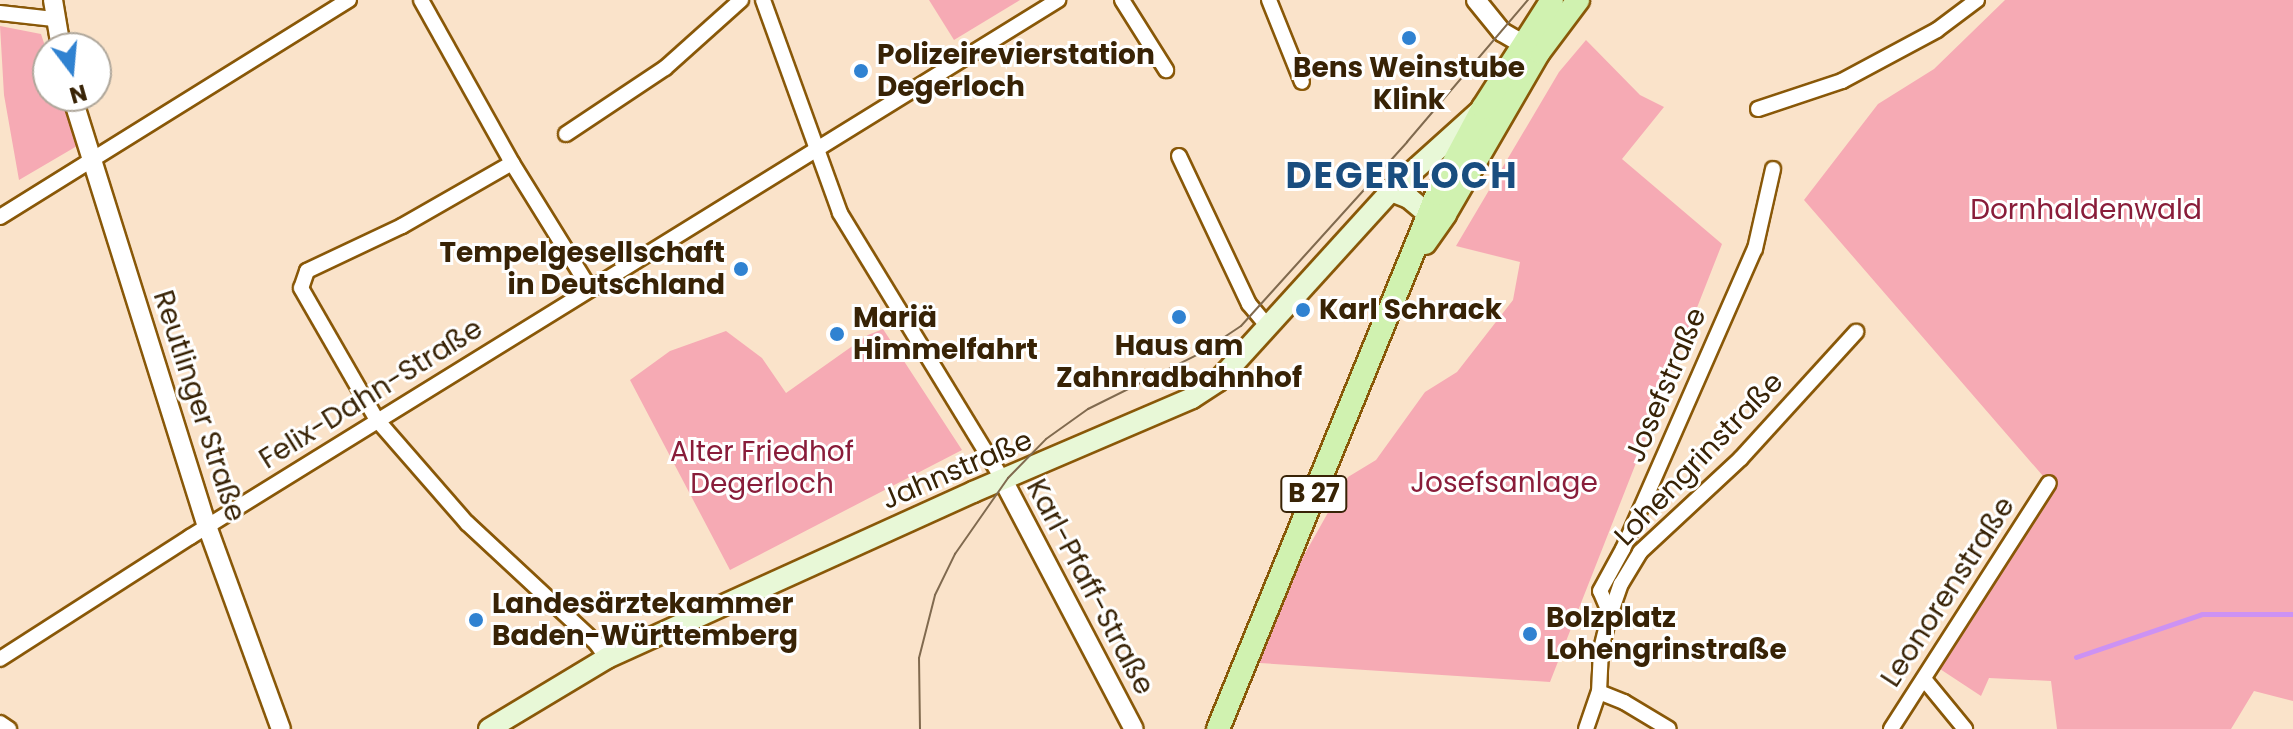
<!DOCTYPE html>
<meta charset="utf-8">
<style>
body{margin:0}
#map{position:relative;width:2293px;height:729px;overflow:hidden;background:#fae3ca;font-family:Poppins,sans-serif}
div>[style]{position:absolute}
.green>*{inset:0;background:#f6aab4}
.stream>*{height:5px;margin:-2.5px;padding:0 2.5px;transform-origin:2.5px;border-radius:2.5px;background:#cc92f3}
.roads{filter:drop-shadow(2px 0 #895808) drop-shadow(-2px 0 #895808) drop-shadow(0 2px #895808) drop-shadow(0 -2px #895808)}
.minor>*{height:14px;margin:-7px;padding:0 7px;transform-origin:7px;border-radius:7px;background:#fff}
.tertiary>*{height:18px;margin:-9px;padding:0 9px;transform-origin:9px;border-radius:9px;background:#fff}
.secondary>*{height:20px;margin:-10px;padding:0 10px;transform-origin:10px;border-radius:10px;background:#e8f8d7}
.primary>*{height:22px;margin:-11px;padding:0 11px;transform-origin:11px;border-radius:11px;background:#d0f2b0}
.tram>*{height:2px;margin:-1px;padding:0 1px;transform-origin:1px;border-radius:1px;background:#806a4f}
.dots>*{width:22px;height:22px;translate:-50% -50%;box-sizing:border-box;border:4px solid #fff;border-radius:50%}
span{translate:-50% -50%;white-space:nowrap;text-align:center;line-height:1.15;-webkit-text-stroke:6px #fff;paint-order:stroke}
.shield-label span{padding:2px 6px;background:#fff;border:2px solid;border-radius:6px;-webkit-text-stroke-width:0}
.shield-label{font-size:26px;color:#382306;font-weight:700}
.poi-label{font-size:28px;color:#382306;font-weight:700}
.left{translate:0 -50%;text-align:left}
.right{translate:-100% -50%;text-align:right}
.park-label{font-size:28px;color:#891d3a}
.street-label{font-size:28px;color:#382306}
.district-label{font-size:36px;color:#194d7f;font-weight:700;letter-spacing:2px}
.north{position:absolute;left:32px;top:32px;width:80px;height:80px;box-sizing:border-box;background:#fff;border:2px solid #afa79b;border-radius:50%;rotate:164deg;font-size:22px;font-weight:700;line-height:32px;text-align:center;color:#382306}
.north::after{content:'';display:block;margin:auto;width:28px;height:36px;background:#3082d1;clip-path:polygon(50% 0,100% 100%,50% 72%,0 100%)}
</style>
<div id="map">
<div class="green">
<i style="clip-path:polygon(929px 0,1020px 0,954px 40px)"></i>
<i style="clip-path:polygon(2005px 0,2293px 0,2293px 701px,2254px 691px,2231px 729px,2057px 729px,2051px 681px,1989px 678px,1981px 696px,1940px 669px,2049px 483px,1804px 200px,1878px 104px,1934px 69px)"></i>
<i style="clip-path:polygon(0 26px,41px 34px,48px 55px,48px 96px,61px 96px,77px 146px,19px 180px,4px 95px)"></i>
<i style="clip-path:polygon(1586px 40px,1640px 95px,1664px 107px,1622px 159px,1722px 244px,1550px 682px,1244px 662px,1348px 477px,1376px 460px,1425px 392px,1457px 372px,1513px 300px,1520px 262px,1456px 246px,1559px 72px)"></i>
<i style="clip-path:polygon(883px 329px,962px 450px,730px 570px,630px 380px,670px 351px,726px 331px,762px 358px,786px 393px,868px 335px)"></i>
</div>
<div class="stream">
<i style="left:2076px;top:657px;width:133px;rotate:-18.8deg"></i>
<i style="left:2202px;top:614px;width:91px"></i>
</div>
<div class="roads">
<div class="minor">
<i style="left:421px;top:0;width:187px;rotate:60.8deg"></i>
<i style="left:512px;top:163px;width:148px;rotate:58.2deg"></i>
<i style="left:763px;top:0;width:226px;rotate:70.1deg"></i>
<i style="left:840px;top:213px;width:313px;rotate:58.6deg"></i>
<i style="left:1122px;top:0;width:83px;rotate:57.8deg"></i>
<i style="left:1269px;top:0;width:88px;rotate:68.1deg"></i>
<i style="left:0;top:13px;width:54px;rotate:6.3deg"></i>
<i style="left:1758px;top:109px;width:89px;rotate:-18.4deg"></i>
<i style="left:1842px;top:81px;width:108px;rotate:-28.2deg"></i>
<i style="left:1937px;top:30px;width:50px;rotate:-36.9deg"></i>
<i style="left:566px;top:134px;width:119px;rotate:-33.7deg"></i>
<i style="left:665px;top:68px;width:102px;rotate:-41.8deg"></i>
<i style="left:1179px;top:156px;width:164px;rotate:64.7deg"></i>
<i style="left:1249px;top:304px;width:30px;rotate:50deg"></i>
<i style="left:512px;top:163px;width:127px;rotate:150.2deg"></i>
<i style="left:402px;top:226px;width:105px;rotate:154.7deg"></i>
<i style="left:307px;top:271px;width:18px;rotate:109deg"></i>
<i style="left:301px;top:288px;width:152px;rotate:60.1deg"></i>
<i style="left:377px;top:420px;width:137px;rotate:48.9deg"></i>
<i style="left:467px;top:523px;width:176px;rotate:42.9deg"></i>
<i style="left:596px;top:643px;width:19px;rotate:54deg"></i>
<i style="left:0;top:217px;width:411px;rotate:-31.9deg"></i>
<i style="left:1610px;top:614px;width:25px;rotate:-113deg"></i>
<i style="left:1600px;top:591px;width:48px;rotate:-61.3deg"></i>
<i style="left:1623px;top:549px;width:328px;rotate:-66.3deg"></i>
<i style="left:1755px;top:249px;width:82px;rotate:-77.3deg"></i>
<i style="left:0;top:659px;width:226px;rotate:-32.7deg"></i>
<i style="left:190px;top:537px;width:1021px;rotate:-31.74deg"></i>
<i style="left:1924px;top:679px;width:65px;rotate:50.6deg"></i>
<i style="left:1599px;top:692px;width:27px;rotate:22deg"></i>
<i style="left:1624px;top:702px;width:52px;rotate:31deg"></i>
<i style="left:0;top:723px;width:11px;rotate:34deg"></i>
<i style="left:1586px;top:729px;width:39px;rotate:-71deg"></i>
<i style="left:1599px;top:692px;width:43px;rotate:-87.3deg"></i>
<i style="left:1601px;top:649px;width:29px;rotate:-76deg"></i>
<i style="left:1608px;top:621px;width:39px;rotate:-71deg"></i>
<i style="left:1621px;top:584px;width:37px;rotate:-59deg"></i>
<i style="left:1640px;top:552px;width:138px;rotate:-42.9deg"></i>
<i style="left:1741px;top:458px;width:171px;rotate:-47.6deg"></i>
<i style="left:1891px;top:729px;width:292px;rotate:-57.3deg"></i>
</div>
<div class="tertiary">
<i style="left:53px;top:0;width:49px;rotate:80.5deg"></i>
<i style="left:1476px;top:0;width:41px;rotate:50.9deg"></i>
<i style="left:1502px;top:32px;width:36px;rotate:30deg"></i>
<i style="left:72px;top:96px;width:451px;rotate:72.6deg"></i>
<i style="left:207px;top:526px;width:216px;rotate:70deg"></i>
<i style="left:1003px;top:480px;width:281px;rotate:62.3deg"></i>
</div>
<div class="secondary">
<i style="left:1391px;top:191px;width:19px;rotate:21deg"></i>
<i style="left:1409px;top:198px;width:25px;rotate:40deg"></i>
<i style="left:489px;top:729px;width:138px;rotate:-31deg"></i>
<i style="left:607px;top:658px;width:402px;rotate:-24.4deg"></i>
<i style="left:973px;top:492px;width:238px;rotate:-23.2deg"></i>
<i style="left:1192px;top:398px;width:31px;rotate:-33deg"></i>
<i style="left:1218px;top:381px;width:257px;rotate:-47.7deg"></i>
<i style="left:1391px;top:191px;width:120px;rotate:-42deg"></i>
</div>
<div class="primary">
<i style="left:1425px;top:243px;width:35px;rotate:-55deg"></i>
<i style="left:1445px;top:214px;width:187px;rotate:-59.9deg"></i>
<i style="left:1539px;top:52px;width:65px;rotate:-53.1deg"></i>
<i style="left:1218px;top:729px;width:578px;rotate:-67.74deg"></i>
<i style="left:1437px;top:194px;width:98px;rotate:-61.9deg"></i>
<i style="left:1483px;top:108px;width:128px;rotate:-57.4deg"></i>
</div>
</div>
<div class="tram">
<i style="left:920px;top:729px;width:71px;rotate:-90.8deg"></i>
<i style="left:919px;top:658px;width:65px;rotate:-75.7deg"></i>
<i style="left:935px;top:595px;width:46px;rotate:-64deg"></i>
<i style="left:955px;top:554px;width:93px;rotate:-55.1deg"></i>
<i style="left:1008px;top:478px;width:54px;rotate:-45.7deg"></i>
<i style="left:1046px;top:439px;width:52px;rotate:-35.5deg"></i>
<i style="left:1088px;top:409px;width:124px;rotate:-26.4deg"></i>
<i style="left:1199px;top:354px;width:50px;rotate:-33.7deg"></i>
<i style="left:1241px;top:326px;width:248px;rotate:-47.9deg"></i>
<i style="left:1407px;top:142px;width:187px;rotate:-49.6deg"></i>
</div>
<div class="dots">
<i style="left:1409px;top:38px;background:#3082d1"></i>
<i style="left:861px;top:71px;background:#3082d1"></i>
<i style="left:741px;top:269px;background:#3082d1"></i>
<i style="left:1303px;top:310px;background:#3082d1"></i>
<i style="left:1179px;top:317px;background:#3082d1"></i>
<i style="left:837px;top:334px;background:#3082d1"></i>
<i style="left:476px;top:620px;background:#3082d1"></i>
<i style="left:1530px;top:634px;background:#3082d1"></i>
</div>
<div class="shield-label">
<span style="left:1314px;top:494px">B 27</span>
</div>
<div class="poi-label">
<span class="left" style="left:877px;top:71px">Polizeirevierstation<br>Degerloch</span>
<span style="left:1409px;top:84px">Bens Weinstube<br>Klink</span>
<span class="right" style="left:725px;top:269px">Tempelgesellschaft<br>in Deutschland</span>
<span class="left" style="left:1319px;top:310px">Karl Schrack</span>
<span class="left" style="left:853px;top:334px">Mariä<br>Himmelfahrt</span>
<span style="left:1179px;top:362px">Haus am<br>Zahnradbahnhof</span>
<span class="left" style="left:492px;top:620px">Landesärztekammer<br>Baden-Württemberg</span>
<span class="left" style="left:1546px;top:634px">Bolzplatz<br>Lohengrinstraße</span>
</div>
<div class="park-label">
<span style="left:2086px;top:210px">Dornhaldenwald</span>
<span style="left:762px;top:468px">Alter Friedhof<br>Degerloch</span>
<span style="left:1504px;top:483px">Josefsanlage</span>
</div>
<div class="street-label">
<span style="left:1666px;top:385px;rotate:-67deg">Josefstraße</span>
<span style="left:371px;top:394px;rotate:-32deg">Felix-Dahn-Straße</span>
<span style="left:199px;top:406px;rotate:72deg">Reutlinger Straße</span>
<span style="left:1699px;top:459px;rotate:-46deg">Lohengrinstraße</span>
<span style="left:957px;top:470px;rotate:-23deg">Jahnstraße</span>
<span style="left:1090px;top:587px;rotate:62deg">Karl-Pfaff-Straße</span>
<span style="left:1948px;top:592px;rotate:-57deg">Leonorenstraße</span>
</div>
<div class="district-label">
<span style="left:1402px;top:176px">DEGERLOCH</span>
</div>
<div class="north">N</div>
</div>
